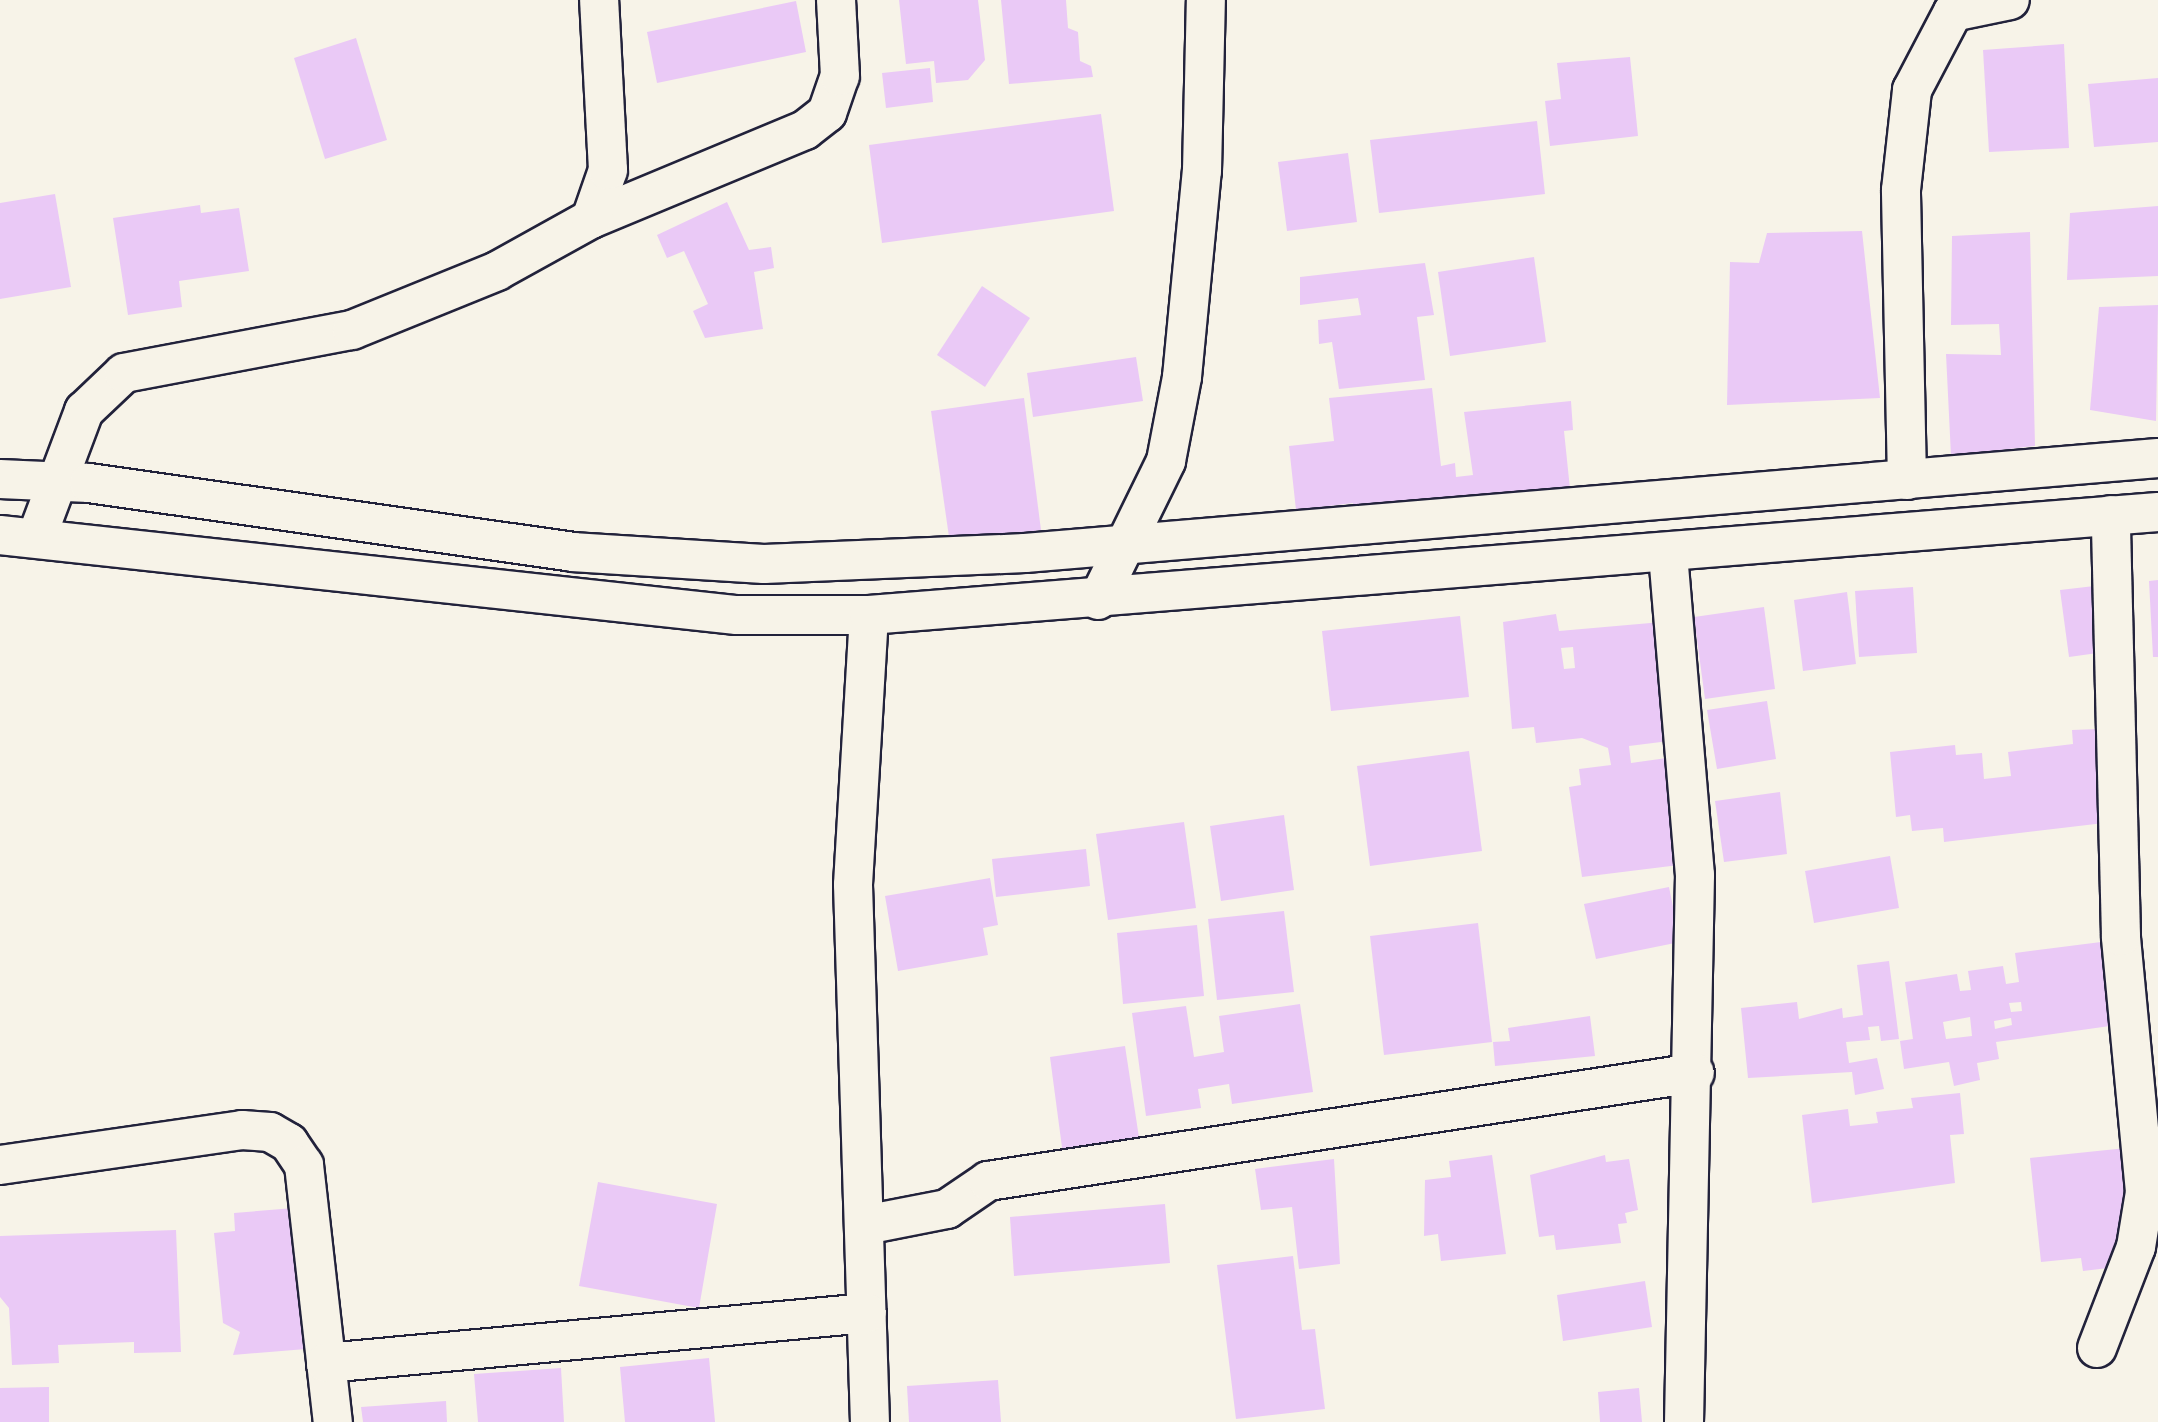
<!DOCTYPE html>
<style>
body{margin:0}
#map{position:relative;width:2158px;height:1422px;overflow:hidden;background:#f7f3e8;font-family:Itim,sans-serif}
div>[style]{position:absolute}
.building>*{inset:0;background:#eac9f6}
.roads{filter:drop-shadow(2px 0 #22223b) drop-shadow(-2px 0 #22223b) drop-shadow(0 2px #22223b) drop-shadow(0 -2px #22223b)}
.minor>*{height:38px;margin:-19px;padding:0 19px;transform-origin:19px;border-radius:19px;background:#f7f3e8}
.primary>*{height:38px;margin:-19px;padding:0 19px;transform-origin:19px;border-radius:19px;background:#f7f3e8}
span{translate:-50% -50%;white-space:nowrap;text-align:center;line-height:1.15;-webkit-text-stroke:5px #f7f3e8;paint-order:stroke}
</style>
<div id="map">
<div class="building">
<i style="clip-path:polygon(899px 0,978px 0,985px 60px,968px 80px,936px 83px,934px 61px,906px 64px)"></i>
<i style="clip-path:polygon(1001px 0,1066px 0,1068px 28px,1078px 32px,1080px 61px,1091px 66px,1093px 77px,1009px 84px)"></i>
<i style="clip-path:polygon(796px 1px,806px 52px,657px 83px,647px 32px)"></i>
<i style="clip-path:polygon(356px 38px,387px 140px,325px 159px,294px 58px)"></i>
<i style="clip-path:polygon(2064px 44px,2069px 148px,1989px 152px,1983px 50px)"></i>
<i style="clip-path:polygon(1630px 57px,1638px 136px,1550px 146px,1545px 101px,1561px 99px,1557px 63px)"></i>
<i style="clip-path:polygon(930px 68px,933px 102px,886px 108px,882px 73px)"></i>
<i style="clip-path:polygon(2158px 78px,2158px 142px,2094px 147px,2088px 84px)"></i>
<i style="clip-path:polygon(1101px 114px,1114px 211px,882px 243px,869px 145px)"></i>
<i style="clip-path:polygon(1537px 121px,1545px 194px,1379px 213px,1370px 140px)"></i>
<i style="clip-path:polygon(1348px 153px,1357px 222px,1287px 231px,1278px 162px)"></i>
<i style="clip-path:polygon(55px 194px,71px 287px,0 299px,0 203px)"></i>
<i style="clip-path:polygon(727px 202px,749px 250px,771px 247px,774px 268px,754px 272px,763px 329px,705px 338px,693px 311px,708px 304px,684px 251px,667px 258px,657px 235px)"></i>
<i style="clip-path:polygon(200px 205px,201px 213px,239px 208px,249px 271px,179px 281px,182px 307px,128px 315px,113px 218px)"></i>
<i style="clip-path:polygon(2158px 206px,2158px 276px,2067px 280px,2070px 213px)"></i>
<i style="clip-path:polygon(1862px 231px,1880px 398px,1727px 405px,1730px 262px,1759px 263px,1767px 233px)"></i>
<i style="clip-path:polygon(2030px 232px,2035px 446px,1951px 456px,1946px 354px,2001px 355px,1999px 324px,1951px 325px,1952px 236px)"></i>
<i style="clip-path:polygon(1534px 257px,1546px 342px,1450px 356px,1438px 272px)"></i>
<i style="clip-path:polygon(1425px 263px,1434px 315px,1417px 317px,1425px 380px,1339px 389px,1332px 342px,1319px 344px,1318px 320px,1361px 315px,1358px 298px,1300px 305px,1300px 277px)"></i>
<i style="clip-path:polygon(982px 286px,1030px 318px,985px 387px,937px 355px)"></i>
<i style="clip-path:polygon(2158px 305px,2156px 421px,2090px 410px,2099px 307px)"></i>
<i style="clip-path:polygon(1136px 357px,1143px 401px,1033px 417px,1027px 373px)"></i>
<i style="clip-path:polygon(1432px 388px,1441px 466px,1455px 463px,1456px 477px,1473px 475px,1464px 412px,1571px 401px,1573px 430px,1564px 431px,1570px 489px,1386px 503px,1387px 512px,1355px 515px,1353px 503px,1296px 510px,1289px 446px,1334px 441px,1329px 398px)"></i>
<i style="clip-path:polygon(1024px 398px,1041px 530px,950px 544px,931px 411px)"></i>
<i style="clip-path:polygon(2158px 580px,2158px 657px,2153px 657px,2149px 581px)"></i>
<i style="clip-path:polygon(2103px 585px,2112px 651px,2069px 657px,2060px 590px)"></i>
<i style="clip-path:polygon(1913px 587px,1917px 653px,1859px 657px,1855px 591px)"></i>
<i style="clip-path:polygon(1847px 592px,1856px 664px,1803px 671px,1794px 600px)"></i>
<i style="clip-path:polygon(1764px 607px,1775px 689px,1705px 699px,1694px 617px)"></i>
<i style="clip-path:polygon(evenodd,1556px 614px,1559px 631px,1662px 622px,1677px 740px,1629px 746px,1631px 763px,1674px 757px,1679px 865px,1582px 877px,1569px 787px,1581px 785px,1579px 769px,1611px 765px,1608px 748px,1582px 738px,1536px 743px,1534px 727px,1512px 729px,1503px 622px,1556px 614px,1573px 647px,1575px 668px,1564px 669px,1561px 648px,1573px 647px)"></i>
<i style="clip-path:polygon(1460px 616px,1469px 697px,1331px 711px,1322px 631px)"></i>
<i style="clip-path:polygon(1767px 701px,1776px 759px,1717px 769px,1707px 710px)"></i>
<i style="clip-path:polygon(2098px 729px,2104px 823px,1944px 842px,1943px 828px,1912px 831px,1910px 815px,1896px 817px,1890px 752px,1955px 745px,1956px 755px,1982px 753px,1984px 779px,2011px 776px,2008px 752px,2073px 744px,2072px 730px)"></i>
<i style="clip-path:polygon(1469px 751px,1482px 851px,1370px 866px,1357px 766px)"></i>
<i style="clip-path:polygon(1780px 792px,1787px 854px,1724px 862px,1715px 801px)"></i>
<i style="clip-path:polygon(1284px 815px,1294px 890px,1221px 901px,1210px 826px)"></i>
<i style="clip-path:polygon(1184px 822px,1196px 908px,1108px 920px,1096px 834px)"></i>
<i style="clip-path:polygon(1086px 849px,1090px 886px,996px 897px,992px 859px)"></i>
<i style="clip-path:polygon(1890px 856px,1899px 908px,1814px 923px,1805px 871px)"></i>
<i style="clip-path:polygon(990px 878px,998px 925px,983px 928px,988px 955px,898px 971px,885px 896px)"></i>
<i style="clip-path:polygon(1669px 887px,1680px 942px,1596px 959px,1584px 904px)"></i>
<i style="clip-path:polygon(1284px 911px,1294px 992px,1217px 1000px,1208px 919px)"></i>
<i style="clip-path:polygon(1478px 923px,1492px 1042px,1384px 1055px,1370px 936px)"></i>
<i style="clip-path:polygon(evenodd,2115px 923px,2124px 1024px,1996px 1042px,1999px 1059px,1977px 1063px,1980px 1080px,1954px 1086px,1949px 1062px,1904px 1069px,1900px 1041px,1913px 1039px,1905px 982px,1957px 974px,1960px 991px,1971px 990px,1968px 971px,2003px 966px,2006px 984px,2019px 982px,2015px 953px,2101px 942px,2100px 925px,2115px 923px,2021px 1002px,2022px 1011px,2011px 1012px,2009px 1003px,2021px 1002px,2115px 923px,1970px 1017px,1972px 1036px,1946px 1039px,1943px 1022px,1970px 1017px,2115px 923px,2011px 1018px,2012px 1025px,1995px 1029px,1994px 1021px,2011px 1018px)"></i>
<i style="clip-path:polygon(1197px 925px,1204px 996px,1123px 1004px,1117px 933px)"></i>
<i style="clip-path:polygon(1889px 961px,1899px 1039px,1881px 1041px,1879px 1026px,1868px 1027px,1870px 1040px,1846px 1042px,1849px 1063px,1877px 1058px,1884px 1089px,1855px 1095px,1852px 1072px,1748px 1078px,1741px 1008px,1797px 1002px,1799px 1019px,1842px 1008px,1843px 1018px,1863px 1015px,1857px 965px)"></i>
<i style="clip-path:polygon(1300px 1004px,1313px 1092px,1232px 1104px,1229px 1084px,1198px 1089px,1201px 1108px,1146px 1116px,1132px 1013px,1186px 1006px,1194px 1057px,1224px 1052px,1219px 1016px)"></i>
<i style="clip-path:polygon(1590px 1016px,1595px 1056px,1495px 1066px,1493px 1042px,1510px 1041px,1508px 1028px)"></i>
<i style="clip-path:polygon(1125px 1046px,1140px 1144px,1063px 1155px,1050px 1057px)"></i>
<i style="clip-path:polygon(1960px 1093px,1964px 1134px,1950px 1135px,1955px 1183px,1812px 1203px,1802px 1115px,1848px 1109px,1850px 1126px,1878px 1123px,1876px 1112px,1913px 1108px,1911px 1098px)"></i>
<i style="clip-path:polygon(2136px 1147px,2125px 1266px,2083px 1271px,2081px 1258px,2041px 1262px,2030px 1158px)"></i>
<i style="clip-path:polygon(1492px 1155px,1506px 1254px,1441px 1261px,1438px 1234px,1424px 1236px,1425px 1180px,1451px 1177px,1449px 1161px)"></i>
<i style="clip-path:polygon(1605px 1155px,1606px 1162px,1629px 1159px,1638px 1210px,1625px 1213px,1627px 1223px,1618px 1224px,1621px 1243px,1556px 1250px,1554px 1235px,1539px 1237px,1530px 1175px)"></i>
<i style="clip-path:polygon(1334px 1159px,1340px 1264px,1299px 1269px,1292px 1207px,1261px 1210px,1255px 1169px)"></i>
<i style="clip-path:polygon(598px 1182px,717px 1204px,699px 1308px,579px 1286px)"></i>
<i style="clip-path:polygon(1165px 1204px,1170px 1263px,1014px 1276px,1010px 1217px)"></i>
<i style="clip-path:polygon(294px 1208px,306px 1349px,233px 1355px,240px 1332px,223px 1323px,214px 1233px,235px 1231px,234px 1213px)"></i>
<i style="clip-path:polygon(176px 1230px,181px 1352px,134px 1353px,134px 1342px,58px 1345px,59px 1363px,12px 1365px,9px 1308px,0 1297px,0 1236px)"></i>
<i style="clip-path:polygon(1293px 1256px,1302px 1330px,1315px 1329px,1325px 1409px,1236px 1419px,1217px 1265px)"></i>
<i style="clip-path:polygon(1645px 1281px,1652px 1327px,1563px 1341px,1557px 1295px)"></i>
<i style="clip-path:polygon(709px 1358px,715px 1422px,625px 1422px,620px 1367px)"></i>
<i style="clip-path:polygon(561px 1368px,564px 1422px,478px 1422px,474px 1374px)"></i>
<i style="clip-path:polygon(998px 1380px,1001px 1422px,909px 1422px,907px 1386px)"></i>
<i style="clip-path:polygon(49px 1387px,49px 1422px,0 1422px,0 1388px)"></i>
<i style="clip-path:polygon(1639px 1388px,1642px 1422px,1600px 1422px,1598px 1392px)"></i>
<i style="clip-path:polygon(446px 1401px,447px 1422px,363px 1422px,361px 1407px)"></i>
</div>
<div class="roads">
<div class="minor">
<i style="left:591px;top:219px;width:232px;rotate:-22.6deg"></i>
<i style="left:805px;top:130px;width:28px;rotate:-38deg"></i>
<i style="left:827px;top:113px;width:39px;rotate:-71deg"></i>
<i style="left:840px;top:76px;width:76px;rotate:-93deg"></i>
<i style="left:1907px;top:480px;width:290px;rotate:-91.2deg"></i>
<i style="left:1901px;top:190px;width:101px;rotate:-83.7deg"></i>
<i style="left:1912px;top:90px;width:88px;rotate:-62.3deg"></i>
<i style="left:1953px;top:12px;width:58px;rotate:-11.9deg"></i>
<i style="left:37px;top:536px;width:134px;rotate:-69.4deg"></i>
<i style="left:84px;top:411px;width:55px;rotate:-43.5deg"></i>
<i style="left:124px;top:373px;width:232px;rotate:-10.7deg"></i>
<i style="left:352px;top:330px;width:157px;rotate:-22.1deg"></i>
<i style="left:497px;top:271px;width:107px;rotate:-29deg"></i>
<i style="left:591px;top:219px;width:52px;rotate:-70.9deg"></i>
<i style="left:608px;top:170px;width:170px;rotate:-93deg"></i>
<i style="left:1668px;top:554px;width:322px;rotate:85.2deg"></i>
<i style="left:1695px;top:875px;width:547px;rotate:91.15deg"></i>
<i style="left:1098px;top:600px;width:155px;rotate:-63.9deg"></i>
<i style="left:1166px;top:461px;width:86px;rotate:-79.2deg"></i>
<i style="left:1182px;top:377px;width:207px;rotate:-84.5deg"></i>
<i style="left:1202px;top:171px;width:171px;rotate:-88.7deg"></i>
<i style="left:869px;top:615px;width:270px;rotate:93.4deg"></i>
<i style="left:853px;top:885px;width:537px;rotate:88.19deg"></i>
<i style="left:0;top:1165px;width:245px;rotate:-8.2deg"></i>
<i style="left:242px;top:1130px;width:28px;rotate:4deg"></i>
<i style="left:270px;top:1132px;width:22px;rotate:30deg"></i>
<i style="left:289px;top:1143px;width:27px;rotate:56deg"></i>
<i style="left:304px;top:1165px;width:259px;rotate:83.6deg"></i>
<i style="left:865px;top:1225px;width:84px;rotate:-11deg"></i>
<i style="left:947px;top:1209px;width:50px;rotate:-34.3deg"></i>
<i style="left:988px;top:1181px;width:715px;rotate:-8.69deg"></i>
<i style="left:2097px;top:1348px;width:108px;rotate:-68.9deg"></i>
<i style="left:2136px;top:1247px;width:56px;rotate:-80.7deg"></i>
<i style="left:2145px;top:1192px;width:257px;rotate:-95.4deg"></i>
<i style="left:2121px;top:936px;width:421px;rotate:-91.4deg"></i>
<i style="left:326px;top:1363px;width:543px;rotate:-5.28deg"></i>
</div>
<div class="primary">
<i style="left:0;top:479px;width:89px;rotate:2.6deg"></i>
<i style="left:89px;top:483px;width:488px;rotate:8.1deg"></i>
<i style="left:572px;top:552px;width:192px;rotate:3.6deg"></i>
<i style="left:764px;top:564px;width:261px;rotate:-2.4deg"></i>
<i style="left:1025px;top:553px;width:1137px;rotate:-4.79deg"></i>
<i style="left:0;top:535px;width:741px;rotate:6.2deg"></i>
<i style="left:737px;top:615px;width:132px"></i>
<i style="left:869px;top:615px;width:1293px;rotate:-4.57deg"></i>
</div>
</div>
</div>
